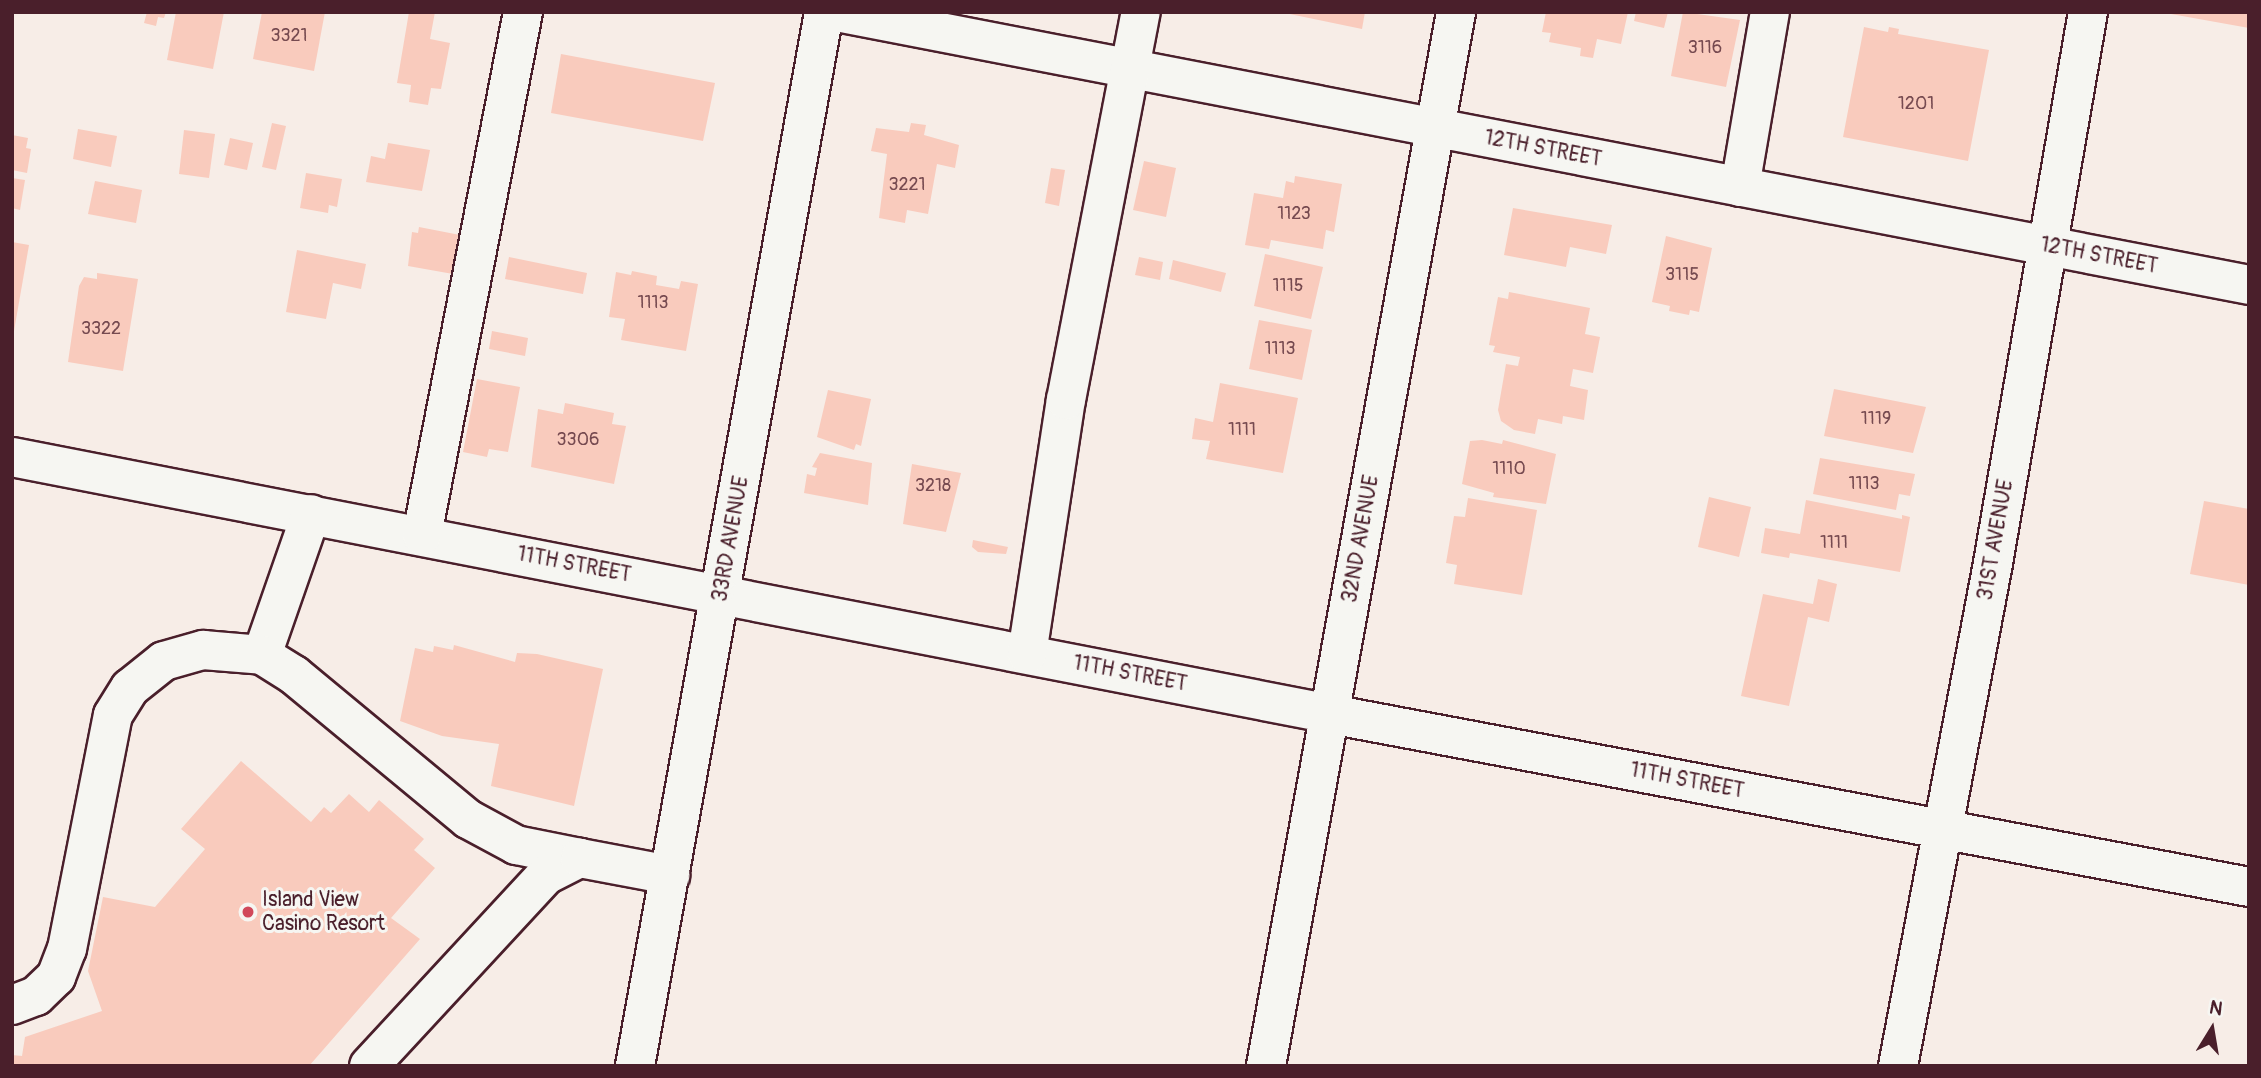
<!DOCTYPE html>
<style>
body{margin:0}
#map{position:relative;width:2261px;height:1078px;overflow:hidden;background:#f7ede7;font-family:Pangolin,sans-serif}
div>[style]{position:absolute}
.building>*{inset:0;background:#f9cbbd}
.roads{filter:drop-shadow(2px 0 #4a1f2b) drop-shadow(-2px 0 #4a1f2b) drop-shadow(0 2px #4a1f2b) drop-shadow(0 -2px #4a1f2b)}
.minor>*{height:38px;margin:-19px;padding:0 19px;transform-origin:19px;border-radius:19px;background:#f6f6f2}
.dots>*{width:19px;height:19px;translate:-50% -50%;box-sizing:border-box;border:4px solid #f6f6f2;border-radius:50%}
span{translate:-50% -50%;white-space:nowrap;text-align:center;line-height:1.15;-webkit-text-stroke:6px #f6f6f2;paint-order:stroke}
.number-label{font-size:18px;color:#764a50}
.number-label span{-webkit-text-stroke-width:0}
.street-label{font-size:21px;color:#4a1f2b}
.poi-label{font-size:21px;color:#4a1f2b}
.left{translate:0 -50%;text-align:left}
.frame{position:absolute;inset:0;border:14px solid #4a1f2b;pointer-events:none}
.north{position:absolute;left:2177px;top:994px;width:70px;height:70px;-webkit-text-stroke:5px #f6f6f2;paint-order:stroke;rotate:11deg;font-size:19px;font-weight:700;line-height:28px;text-align:center;color:#4a1f2b}
.north::after{content:'';display:block;margin:auto;width:24px;height:32px;background:#4a1f2b;clip-path:polygon(50% 0,100% 100%,50% 72%,0 100%)}
</style>
<div id="map">
<div class="building">
<i style="clip-path:polygon(147px 12px,166px 12px,164px 18px,158px 17px,156px 26px,144px 23px)"></i>
<i style="clip-path:polygon(176px 12px,224px 12px,213px 69px,167px 60px)"></i>
<i style="clip-path:polygon(262px 12px,325px 12px,314px 71px,253px 59px)"></i>
<i style="clip-path:polygon(409px 12px,435px 12px,430px 39px,450px 43px,441px 89px,431px 88px,428px 105px,409px 102px,411px 85px,397px 83px)"></i>
<i style="clip-path:polygon(1280px 12px,1365px 12px,1362px 29px)"></i>
<i style="clip-path:polygon(1546px 12px,1628px 12px,1621px 44px,1597px 39px,1593px 58px,1580px 56px,1581px 48px,1549px 42px,1551px 33px,1542px 32px)"></i>
<i style="clip-path:polygon(1636px 12px,1668px 12px,1664px 28px,1634px 21px)"></i>
<i style="clip-path:polygon(1683px 12px,1740px 20px,1726px 87px,1671px 76px)"></i>
<i style="clip-path:polygon(2171px 12px,2249px 12px,2249px 28px,2171px 14px)"></i>
<i style="clip-path:polygon(1864px 27px,1888px 32px,1889px 27px,1899px 29px,1898px 34px,1989px 50px,1968px 161px,1843px 137px)"></i>
<i style="clip-path:polygon(561px 54px,715px 83px,703px 141px,551px 113px)"></i>
<i style="clip-path:polygon(272px 123px,286px 126px,276px 170px,262px 167px)"></i>
<i style="clip-path:polygon(911px 123px,926px 125px,924px 135px,959px 145px,955px 168px,937px 164px,928px 214px,907px 210px,905px 223px,879px 218px,887px 154px,871px 151px,876px 128px,909px 132px)"></i>
<i style="clip-path:polygon(78px 129px,117px 136px,111px 167px,73px 159px)"></i>
<i style="clip-path:polygon(184px 130px,215px 134px,209px 178px,179px 174px)"></i>
<i style="clip-path:polygon(12px 135px,28px 138px,26px 148px,31px 149px,27px 173px,12px 170px)"></i>
<i style="clip-path:polygon(230px 138px,253px 143px,247px 170px,224px 165px)"></i>
<i style="clip-path:polygon(388px 143px,430px 150px,422px 191px,366px 182px,371px 156px,385px 159px)"></i>
<i style="clip-path:polygon(1144px 161px,1176px 168px,1166px 217px,1133px 210px)"></i>
<i style="clip-path:polygon(1051px 168px,1065px 170px,1059px 206px,1045px 203px)"></i>
<i style="clip-path:polygon(306px 173px,342px 179px,337px 207px,329px 205px,328px 213px,300px 208px)"></i>
<i style="clip-path:polygon(1295px 176px,1342px 184px,1334px 232px,1326px 230px,1323px 249px,1271px 240px,1269px 249px,1245px 245px,1254px 193px,1283px 198px,1286px 181px,1294px 183px)"></i>
<i style="clip-path:polygon(12px 178px,25px 180px,20px 210px,12px 208px)"></i>
<i style="clip-path:polygon(95px 181px,142px 190px,136px 223px,88px 214px)"></i>
<i style="clip-path:polygon(1513px 208px,1612px 225px,1606px 254px,1570px 247px,1566px 267px,1504px 255px)"></i>
<i style="clip-path:polygon(419px 227px,460px 235px,453px 274px,408px 266px,412px 232px,418px 233px)"></i>
<i style="clip-path:polygon(1666px 236px,1712px 248px,1699px 312px,1690px 310px,1689px 315px,1669px 311px,1670px 306px,1652px 302px)"></i>
<i style="clip-path:polygon(12px 242px,29px 245px,14px 331px,12px 331px)"></i>
<i style="clip-path:polygon(297px 250px,366px 264px,361px 289px,333px 283px,326px 319px,286px 312px)"></i>
<i style="clip-path:polygon(1265px 254px,1323px 267px,1311px 319px,1254px 306px)"></i>
<i style="clip-path:polygon(509px 257px,587px 273px,583px 294px,505px 279px)"></i>
<i style="clip-path:polygon(1139px 257px,1163px 262px,1160px 280px,1135px 275px)"></i>
<i style="clip-path:polygon(1173px 260px,1226px 273px,1221px 292px,1169px 279px)"></i>
<i style="clip-path:polygon(632px 271px,657px 276px,656px 285px,679px 289px,681px 281px,698px 284px,686px 351px,621px 340px,625px 319px,609px 317px,616px 272px,631px 275px)"></i>
<i style="clip-path:polygon(97px 273px,138px 279px,123px 371px,68px 362px,79px 286px,84px 277px,97px 279px)"></i>
<i style="clip-path:polygon(1509px 292px,1590px 308px,1585px 334px,1600px 337px,1593px 373px,1573px 369px,1570px 386px,1588px 390px,1584px 420px,1563px 416px,1562px 424px,1538px 419px,1535px 434px,1514px 430px,1501px 421px,1498px 410px,1506px 364px,1518px 366px,1520px 357px,1493px 352px,1495px 346px,1489px 345px,1498px 297px,1508px 299px)"></i>
<i style="clip-path:polygon(1259px 320px,1312px 330px,1302px 380px,1249px 369px)"></i>
<i style="clip-path:polygon(492px 331px,528px 338px,525px 356px,489px 349px)"></i>
<i style="clip-path:polygon(477px 379px,520px 387px,508px 452px,489px 449px,487px 457px,463px 452px)"></i>
<i style="clip-path:polygon(1220px 383px,1298px 398px,1283px 473px,1206px 459px,1210px 441px,1192px 439px,1195px 418px,1213px 422px)"></i>
<i style="clip-path:polygon(1834px 389px,1926px 407px,1913px 453px,1824px 436px)"></i>
<i style="clip-path:polygon(828px 390px,871px 399px,861px 446px,856px 444px,854px 450px,817px 437px)"></i>
<i style="clip-path:polygon(565px 403px,614px 413px,612px 424px,626px 426px,614px 484px,531px 467px,538px 409px,563px 414px)"></i>
<i style="clip-path:polygon(1482px 440px,1502px 444px,1503px 440px,1556px 454px,1546px 504px,1493px 497px,1494px 493px,1462px 484px,1470px 441px)"></i>
<i style="clip-path:polygon(820px 453px,872px 463px,868px 505px,804px 493px,807px 474px,815px 476px,817px 468px,812px 467px)"></i>
<i style="clip-path:polygon(1820px 458px,1915px 474px,1910px 496px,1899px 494px,1896px 510px,1813px 494px)"></i>
<i style="clip-path:polygon(912px 464px,961px 473px,946px 532px,903px 524px)"></i>
<i style="clip-path:polygon(1709px 497px,1751px 507px,1739px 557px,1698px 547px)"></i>
<i style="clip-path:polygon(1468px 498px,1537px 510px,1522px 595px,1454px 584px,1457px 565px,1446px 563px,1454px 516px,1465px 517px)"></i>
<i style="clip-path:polygon(1806px 500px,1902px 519px,1902px 515px,1910px 517px,1900px 572px,1790px 553px,1789px 558px,1761px 553px,1765px 528px,1800px 534px)"></i>
<i style="clip-path:polygon(2204px 501px,2249px 509px,2249px 585px,2190px 574px)"></i>
<i style="clip-path:polygon(973px 540px,1008px 547px,1006px 554px,978px 552px,972px 547px)"></i>
<i style="clip-path:polygon(1818px 579px,1837px 584px,1829px 622px,1808px 617px,1789px 706px,1741px 696px,1763px 594px,1813px 604px)"></i>
<i style="clip-path:polygon(454px 645px,515px 662px,517px 653px,537px 654px,603px 669px,574px 806px,491px 786px,499px 744px,442px 736px,400px 721px,415px 648px,433px 652px,434px 646px,453px 650px)"></i>
<i style="clip-path:polygon(241px 761px,311px 822px,324px 807px,331px 813px,349px 794px,369px 812px,379px 800px,424px 839px,414px 850px,435px 868px,391px 918px,420px 939px,309px 1066px,12px 1066px,12px 1055px,22px 1056px,25px 1037px,102px 1011px,88px 971px,103px 897px,155px 907px,205px 849px,181px 829px)"></i>
</div>
<div class="roads">
<div class="minor">
<i style="left:837px;top:12px;width:1438px;rotate:10.94deg"></i>
<i style="left:1740px;top:187px;width:178px;rotate:-80.3deg"></i>
<i style="left:12px;top:457px;width:1343px;rotate:11.03deg"></i>
<i style="left:1330px;top:714px;width:935px;rotate:10.66deg"></i>
<i style="left:422px;top:535px;width:533px;rotate:-79.07deg"></i>
<i style="left:1027px;top:654px;width:257px;rotate:-81.3deg"></i>
<i style="left:1066px;top:400px;width:395px;rotate:-79.1deg"></i>
<i style="left:262px;top:655px;width:149px;rotate:-70.8deg"></i>
<i style="left:12px;top:1005px;width:26px;rotate:-21deg"></i>
<i style="left:36px;top:996px;width:28px;rotate:-44deg"></i>
<i style="left:56px;top:977px;width:30px;rotate:-69deg"></i>
<i style="left:67px;top:949px;width:238px;rotate:-78.9deg"></i>
<i style="left:113px;top:715px;width:32px;rotate:-58deg"></i>
<i style="left:130px;top:688px;width:43px;rotate:-38.5deg"></i>
<i style="left:164px;top:661px;width:41px;rotate:-15.8deg"></i>
<i style="left:203px;top:650px;width:59px;rotate:4.8deg"></i>
<i style="left:262px;top:655px;width:38px;rotate:32deg"></i>
<i style="left:294px;top:675px;width:226px;rotate:39.6deg"></i>
<i style="left:468px;top:819px;width:55px;rotate:28.4deg"></i>
<i style="left:516px;top:845px;width:65px;rotate:11.5deg"></i>
<i style="left:369px;top:1066px;width:260px;rotate:-47.2deg"></i>
<i style="left:546px;top:875px;width:38px;rotate:-27deg"></i>
<i style="left:580px;top:858px;width:92px;rotate:10.7deg"></i>
<i style="left:635px;top:1066px;width:1071px;rotate:-79.83deg"></i>
<i style="left:1266px;top:1066px;width:1071px;rotate:-79.78deg"></i>
<i style="left:1898px;top:1066px;width:512px;rotate:-79.3deg"></i>
<i style="left:1993px;top:563px;width:559px;rotate:-80.22deg"></i>
</div>
</div>
<div class="dots">
<i style="left:248px;top:912px;background:#d1495b"></i>
</div>
<div class="number-label">
<span style="left:289px;top:36px">3321</span>
<span style="left:1705px;top:48px">3116</span>
<span style="left:1916px;top:104px">1201</span>
<span style="left:907px;top:185px">3221</span>
<span style="left:1294px;top:214px">1123</span>
<span style="left:1682px;top:275px">3115</span>
<span style="left:1288px;top:286px">1115</span>
<span style="left:653px;top:303px">1113</span>
<span style="left:101px;top:329px">3322</span>
<span style="left:1280px;top:349px">1113</span>
<span style="left:1876px;top:419px">1119</span>
<span style="left:1242px;top:430px">1111</span>
<span style="left:578px;top:440px">3306</span>
<span style="left:1509px;top:469px">1110</span>
<span style="left:1864px;top:484px">1113</span>
<span style="left:933px;top:486px">3218</span>
<span style="left:1834px;top:543px">1111</span>
</div>
<div class="street-label">
<span style="left:1543px;top:149px;rotate:11deg">12TH STREET</span>
<span style="left:2099px;top:256px;rotate:11deg">12TH STREET</span>
<span style="left:731px;top:539px;rotate:-80deg">33RD AVENUE</span>
<span style="left:1361px;top:539px;rotate:-80deg">32ND AVENUE</span>
<span style="left:1996px;top:540px;rotate:-80deg">31ST AVENUE</span>
<span style="left:574px;top:565px;rotate:11deg">11TH STREET</span>
<span style="left:1130px;top:674px;rotate:11deg">11TH STREET</span>
<span style="left:1687px;top:781px;rotate:11deg">11TH STREET</span>
</div>
<div class="poi-label">
<span class="left" style="left:262px;top:912px">Island View<br>Casino Resort</span>
</div>
<div class="frame"></div>
<div class="north">N</div>
</div>
